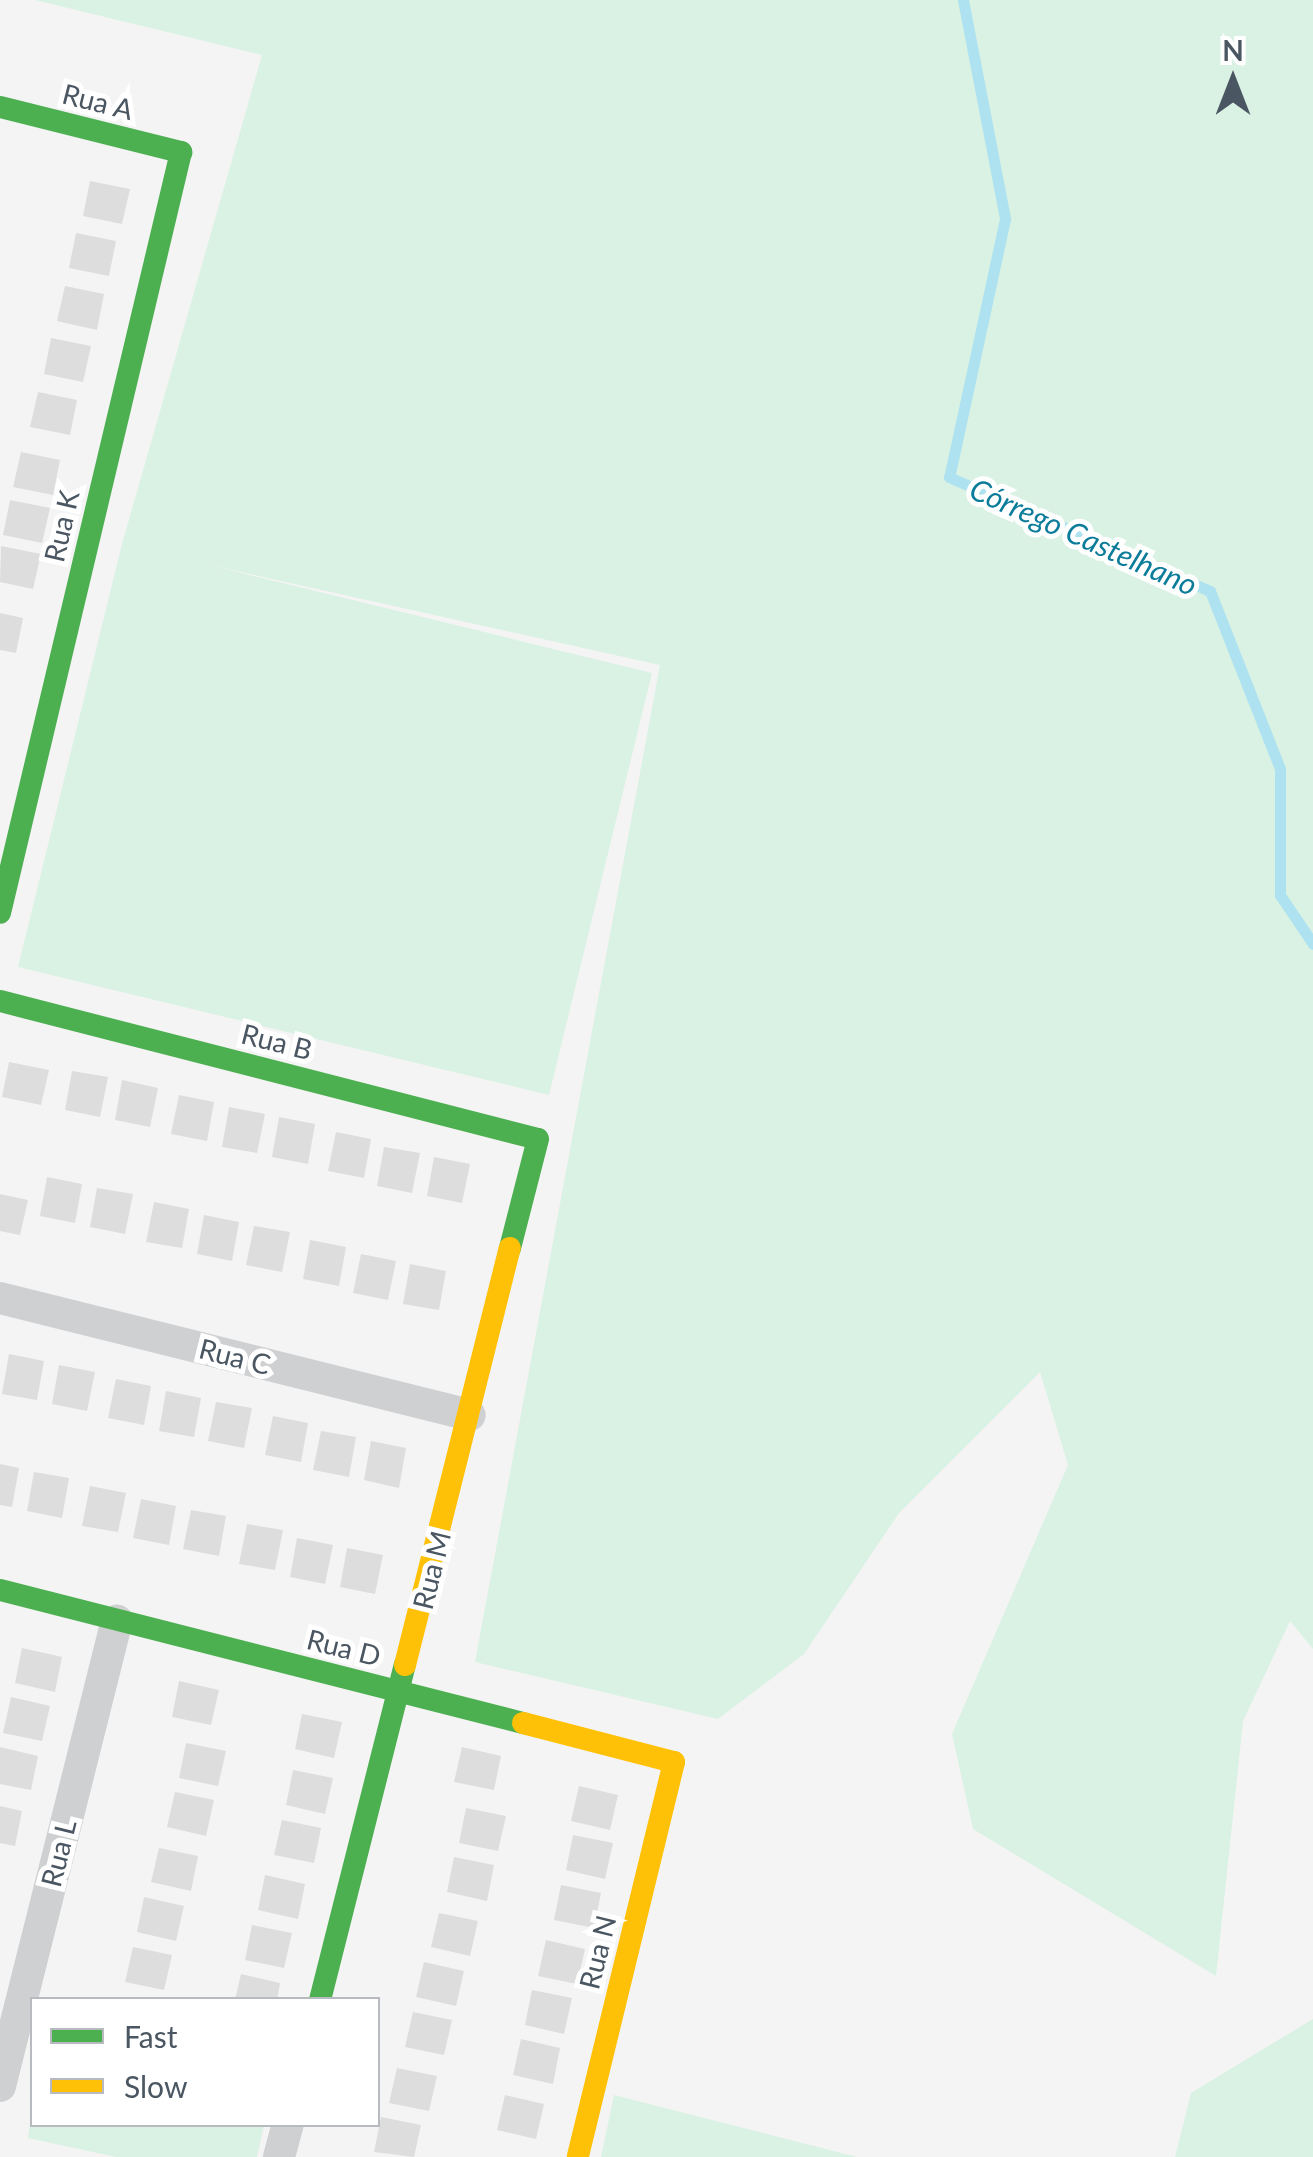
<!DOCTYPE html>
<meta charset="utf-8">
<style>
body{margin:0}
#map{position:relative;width:1313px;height:2157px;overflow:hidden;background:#f4f4f4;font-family:Lato,sans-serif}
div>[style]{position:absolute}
.green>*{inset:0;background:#d9f2e3}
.stream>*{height:11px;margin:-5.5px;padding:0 5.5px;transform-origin:5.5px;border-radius:5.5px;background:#aee2f0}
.building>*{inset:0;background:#ddddde}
.street>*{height:32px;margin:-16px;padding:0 16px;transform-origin:16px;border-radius:16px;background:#ced0d2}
.fast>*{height:22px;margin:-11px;padding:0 11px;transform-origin:11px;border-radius:11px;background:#4caf50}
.slow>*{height:22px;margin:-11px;padding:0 11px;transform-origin:11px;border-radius:11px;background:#ffc107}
span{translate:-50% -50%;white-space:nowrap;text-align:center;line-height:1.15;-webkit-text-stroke:10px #fff;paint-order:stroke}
.street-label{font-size:28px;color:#4a5661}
.water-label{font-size:30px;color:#0c7c9b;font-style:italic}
.legend{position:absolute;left:30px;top:1997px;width:350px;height:130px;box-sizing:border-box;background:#fff;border:2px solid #b7bbc0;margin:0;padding:12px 18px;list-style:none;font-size:30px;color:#4a5661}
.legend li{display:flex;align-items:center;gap:20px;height:50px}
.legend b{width:50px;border:2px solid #b7bbc0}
.north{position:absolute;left:1183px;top:30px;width:100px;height:100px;-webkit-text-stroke:8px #fff;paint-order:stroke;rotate:0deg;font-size:28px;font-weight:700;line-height:40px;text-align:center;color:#4a5661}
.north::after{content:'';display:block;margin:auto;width:35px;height:45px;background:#4a5661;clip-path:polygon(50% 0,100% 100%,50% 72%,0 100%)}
</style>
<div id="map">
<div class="green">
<i style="clip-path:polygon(35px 0,1313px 0,1313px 1649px,1290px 1621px,1243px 1721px,1216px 1976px,973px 1829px,952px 1734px,1068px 1465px,1040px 1372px,899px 1513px,804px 1654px,718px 1719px,475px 1662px,660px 665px,205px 564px,652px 673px,549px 1095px,18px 967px,122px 544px,262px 55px)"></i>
<i style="clip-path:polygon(1313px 2019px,1313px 2157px,1175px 2157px,1191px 2093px)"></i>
<i style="clip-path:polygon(614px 2095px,857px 2157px,601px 2157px)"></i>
<i style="clip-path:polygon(32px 2104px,32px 2124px,264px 2125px,257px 2157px,116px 2157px,28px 2138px)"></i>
</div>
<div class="stream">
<i style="left:963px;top:0;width:223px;rotate:79.1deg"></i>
<i style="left:1005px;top:219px;width:264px;rotate:102.2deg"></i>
<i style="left:949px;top:477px;width:285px;rotate:23.6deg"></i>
<i style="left:1210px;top:591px;width:191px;rotate:68.5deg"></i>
<i style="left:1280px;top:769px;width:126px;rotate:90deg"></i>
<i style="left:1280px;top:895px;width:59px;rotate:56deg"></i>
</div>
<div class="building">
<i style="clip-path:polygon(90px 181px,130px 189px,122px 224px,83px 216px)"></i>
<i style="clip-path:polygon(76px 233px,116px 241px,109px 276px,69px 268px)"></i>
<i style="clip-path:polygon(65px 286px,104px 294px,97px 330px,57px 321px)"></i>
<i style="clip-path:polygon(51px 338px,91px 346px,83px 382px,44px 374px)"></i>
<i style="clip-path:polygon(38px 392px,77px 400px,70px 435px,30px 427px)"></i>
<i style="clip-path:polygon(21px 452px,60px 460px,53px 495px,13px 487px)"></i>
<i style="clip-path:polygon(10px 500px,50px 508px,42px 543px,3px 535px)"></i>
<i style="clip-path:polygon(1px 546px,41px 554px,33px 589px,0 582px)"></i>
<i style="clip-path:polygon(0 613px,23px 618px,16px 653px,0 650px)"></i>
<i style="clip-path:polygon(9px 1062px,49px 1070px,41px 1105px,2px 1097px)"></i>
<i style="clip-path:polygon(72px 1071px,108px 1077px,100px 1117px,65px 1110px)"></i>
<i style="clip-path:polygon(122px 1080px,158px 1088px,150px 1127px,115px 1120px)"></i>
<i style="clip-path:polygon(179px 1095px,214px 1102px,207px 1141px,171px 1134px)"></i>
<i style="clip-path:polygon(229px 1107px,265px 1114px,257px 1153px,222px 1147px)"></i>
<i style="clip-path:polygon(279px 1117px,315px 1124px,308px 1164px,272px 1157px)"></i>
<i style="clip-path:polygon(336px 1132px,371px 1139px,364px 1178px,328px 1171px)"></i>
<i style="clip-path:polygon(384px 1147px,420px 1153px,412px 1193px,377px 1186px)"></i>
<i style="clip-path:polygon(434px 1157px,470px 1164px,462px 1203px,427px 1196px)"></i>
<i style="clip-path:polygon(47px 1177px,82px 1184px,75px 1223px,40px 1216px)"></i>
<i style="clip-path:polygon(97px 1188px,133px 1194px,125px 1234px,90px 1227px)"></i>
<i style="clip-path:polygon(0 1194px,28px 1200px,20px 1235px,0 1231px)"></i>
<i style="clip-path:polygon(154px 1202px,189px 1209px,182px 1248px,146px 1242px)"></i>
<i style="clip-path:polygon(204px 1215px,239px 1222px,232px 1261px,197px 1254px)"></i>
<i style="clip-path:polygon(254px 1226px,290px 1232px,282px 1272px,246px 1265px)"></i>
<i style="clip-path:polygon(310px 1240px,346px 1247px,339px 1286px,303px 1279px)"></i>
<i style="clip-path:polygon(361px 1254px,396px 1261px,388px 1300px,353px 1293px)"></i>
<i style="clip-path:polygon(410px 1264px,446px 1271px,439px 1310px,403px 1304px)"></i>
<i style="clip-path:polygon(9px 1354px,44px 1361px,37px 1400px,2px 1394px)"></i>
<i style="clip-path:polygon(59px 1365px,95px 1372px,87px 1411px,52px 1404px)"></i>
<i style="clip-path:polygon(116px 1379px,151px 1386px,144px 1425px,108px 1418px)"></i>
<i style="clip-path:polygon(166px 1391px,201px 1398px,194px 1437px,159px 1431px)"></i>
<i style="clip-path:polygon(216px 1402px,252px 1408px,244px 1448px,208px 1441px)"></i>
<i style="clip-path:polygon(273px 1416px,308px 1423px,301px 1462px,265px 1455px)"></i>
<i style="clip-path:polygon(321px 1431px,356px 1437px,349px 1477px,313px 1470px)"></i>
<i style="clip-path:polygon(371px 1441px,406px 1448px,399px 1488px,364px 1480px)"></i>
<i style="clip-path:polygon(0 1464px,19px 1468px,12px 1507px,0 1505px)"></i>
<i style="clip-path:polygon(34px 1472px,69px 1478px,62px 1518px,27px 1511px)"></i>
<i style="clip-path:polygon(90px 1486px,126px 1493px,118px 1532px,82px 1526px)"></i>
<i style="clip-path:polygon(141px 1499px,176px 1506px,169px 1545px,133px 1538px)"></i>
<i style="clip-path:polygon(191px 1510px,226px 1516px,219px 1556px,183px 1549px)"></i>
<i style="clip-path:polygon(247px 1524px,283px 1530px,275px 1570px,239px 1564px)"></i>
<i style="clip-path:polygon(297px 1538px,333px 1545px,325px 1584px,290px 1577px)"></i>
<i style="clip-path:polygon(347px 1548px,383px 1555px,375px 1594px,340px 1587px)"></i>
<i style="clip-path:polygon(22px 1648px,62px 1657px,55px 1692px,15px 1683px)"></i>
<i style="clip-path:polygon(179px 1681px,219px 1690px,211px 1725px,172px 1717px)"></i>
<i style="clip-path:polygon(11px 1697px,50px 1706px,42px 1741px,3px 1733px)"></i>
<i style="clip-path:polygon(302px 1714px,342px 1722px,334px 1758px,295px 1749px)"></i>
<i style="clip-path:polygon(186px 1743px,226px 1751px,218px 1786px,179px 1778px)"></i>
<i style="clip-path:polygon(0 1747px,38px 1756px,31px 1790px,0 1784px)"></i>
<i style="clip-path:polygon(462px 1747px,501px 1756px,494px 1790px,454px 1782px)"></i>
<i style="clip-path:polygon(293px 1770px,333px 1778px,325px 1814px,286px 1805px)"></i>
<i style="clip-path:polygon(579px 1786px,618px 1795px,610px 1830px,571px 1821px)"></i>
<i style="clip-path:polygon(175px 1792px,214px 1800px,206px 1836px,167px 1827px)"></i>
<i style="clip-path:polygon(0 1806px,22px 1811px,15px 1846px,0 1843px)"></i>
<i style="clip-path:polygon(466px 1808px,506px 1816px,498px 1851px,459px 1843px)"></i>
<i style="clip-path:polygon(282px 1820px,321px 1828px,314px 1863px,274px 1855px)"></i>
<i style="clip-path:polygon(573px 1835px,613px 1843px,605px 1879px,566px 1870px)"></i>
<i style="clip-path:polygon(159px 1848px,198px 1856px,191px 1891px,151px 1882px)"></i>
<i style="clip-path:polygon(454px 1857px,494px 1865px,487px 1901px,447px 1892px)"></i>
<i style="clip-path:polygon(265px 1875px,305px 1884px,298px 1919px,258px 1910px)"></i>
<i style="clip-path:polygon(561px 1885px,601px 1893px,594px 1928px,554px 1920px)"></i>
<i style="clip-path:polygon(144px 1897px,184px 1906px,176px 1941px,137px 1932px)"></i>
<i style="clip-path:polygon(439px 1913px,478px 1921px,470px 1956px,431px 1947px)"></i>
<i style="clip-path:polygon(252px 1925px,292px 1933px,284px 1968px,245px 1960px)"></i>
<i style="clip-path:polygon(546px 1940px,585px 1949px,577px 1984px,538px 1976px)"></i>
<i style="clip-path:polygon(133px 1947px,172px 1955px,164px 1990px,125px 1982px)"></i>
<i style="clip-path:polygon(424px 1962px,464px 1971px,456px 2006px,416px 1997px)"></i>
<i style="clip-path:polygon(241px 1974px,280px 1983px,277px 2000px,235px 2000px)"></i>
<i style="clip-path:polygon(532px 1990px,572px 1998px,564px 2034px,525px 2025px)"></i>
<i style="clip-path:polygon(413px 2012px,452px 2020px,444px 2055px,405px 2047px)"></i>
<i style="clip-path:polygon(521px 2039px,560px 2048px,553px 2084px,513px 2075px)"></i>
<i style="clip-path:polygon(397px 2068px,437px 2076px,429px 2111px,389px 2103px)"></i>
<i style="clip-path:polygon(505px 2095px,544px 2104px,536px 2139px,497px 2130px)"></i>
<i style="clip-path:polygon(381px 2117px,421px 2125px,414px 2157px,374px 2152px)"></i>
</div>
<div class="street">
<i style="left:0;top:1298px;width:484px;rotate:14deg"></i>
<i style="left:0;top:2086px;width:480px;rotate:-75.9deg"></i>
<i style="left:279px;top:2157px;width:34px;rotate:-75deg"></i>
</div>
<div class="fast">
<i style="left:0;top:107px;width:187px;rotate:14deg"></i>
<i style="left:181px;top:152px;width:782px;rotate:103.38deg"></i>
<i style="left:0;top:1001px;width:555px;rotate:14.39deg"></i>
<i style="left:538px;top:1139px;width:113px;rotate:104.4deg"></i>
<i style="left:0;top:1590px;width:540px;rotate:14.27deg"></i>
<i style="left:320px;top:2000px;width:346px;rotate:-75.8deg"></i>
</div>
<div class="slow">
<i style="left:405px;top:1665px;width:430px;rotate:-75.9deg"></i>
<i style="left:523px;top:1723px;width:156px;rotate:14.5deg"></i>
<i style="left:674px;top:1762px;width:406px;rotate:103.7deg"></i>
</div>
<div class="street-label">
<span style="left:98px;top:101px;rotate:14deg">Rua A</span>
<span style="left:61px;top:526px;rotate:-77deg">Rua K</span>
<span style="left:277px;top:1041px;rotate:14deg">Rua B</span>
<span style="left:235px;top:1356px;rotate:14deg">Rua C</span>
<span style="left:431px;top:1570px;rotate:-76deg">Rua M</span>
<span style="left:344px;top:1647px;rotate:14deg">Rua D</span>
<span style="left:58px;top:1853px;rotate:-76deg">Rua L</span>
<span style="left:597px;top:1952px;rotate:-76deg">Rua N</span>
</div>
<div class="water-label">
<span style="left:1084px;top:536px;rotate:24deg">Córrego Castelhano</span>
</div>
<ul class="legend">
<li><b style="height:12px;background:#4caf50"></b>Fast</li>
<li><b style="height:12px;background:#ffc107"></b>Slow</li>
</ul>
<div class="north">N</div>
</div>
